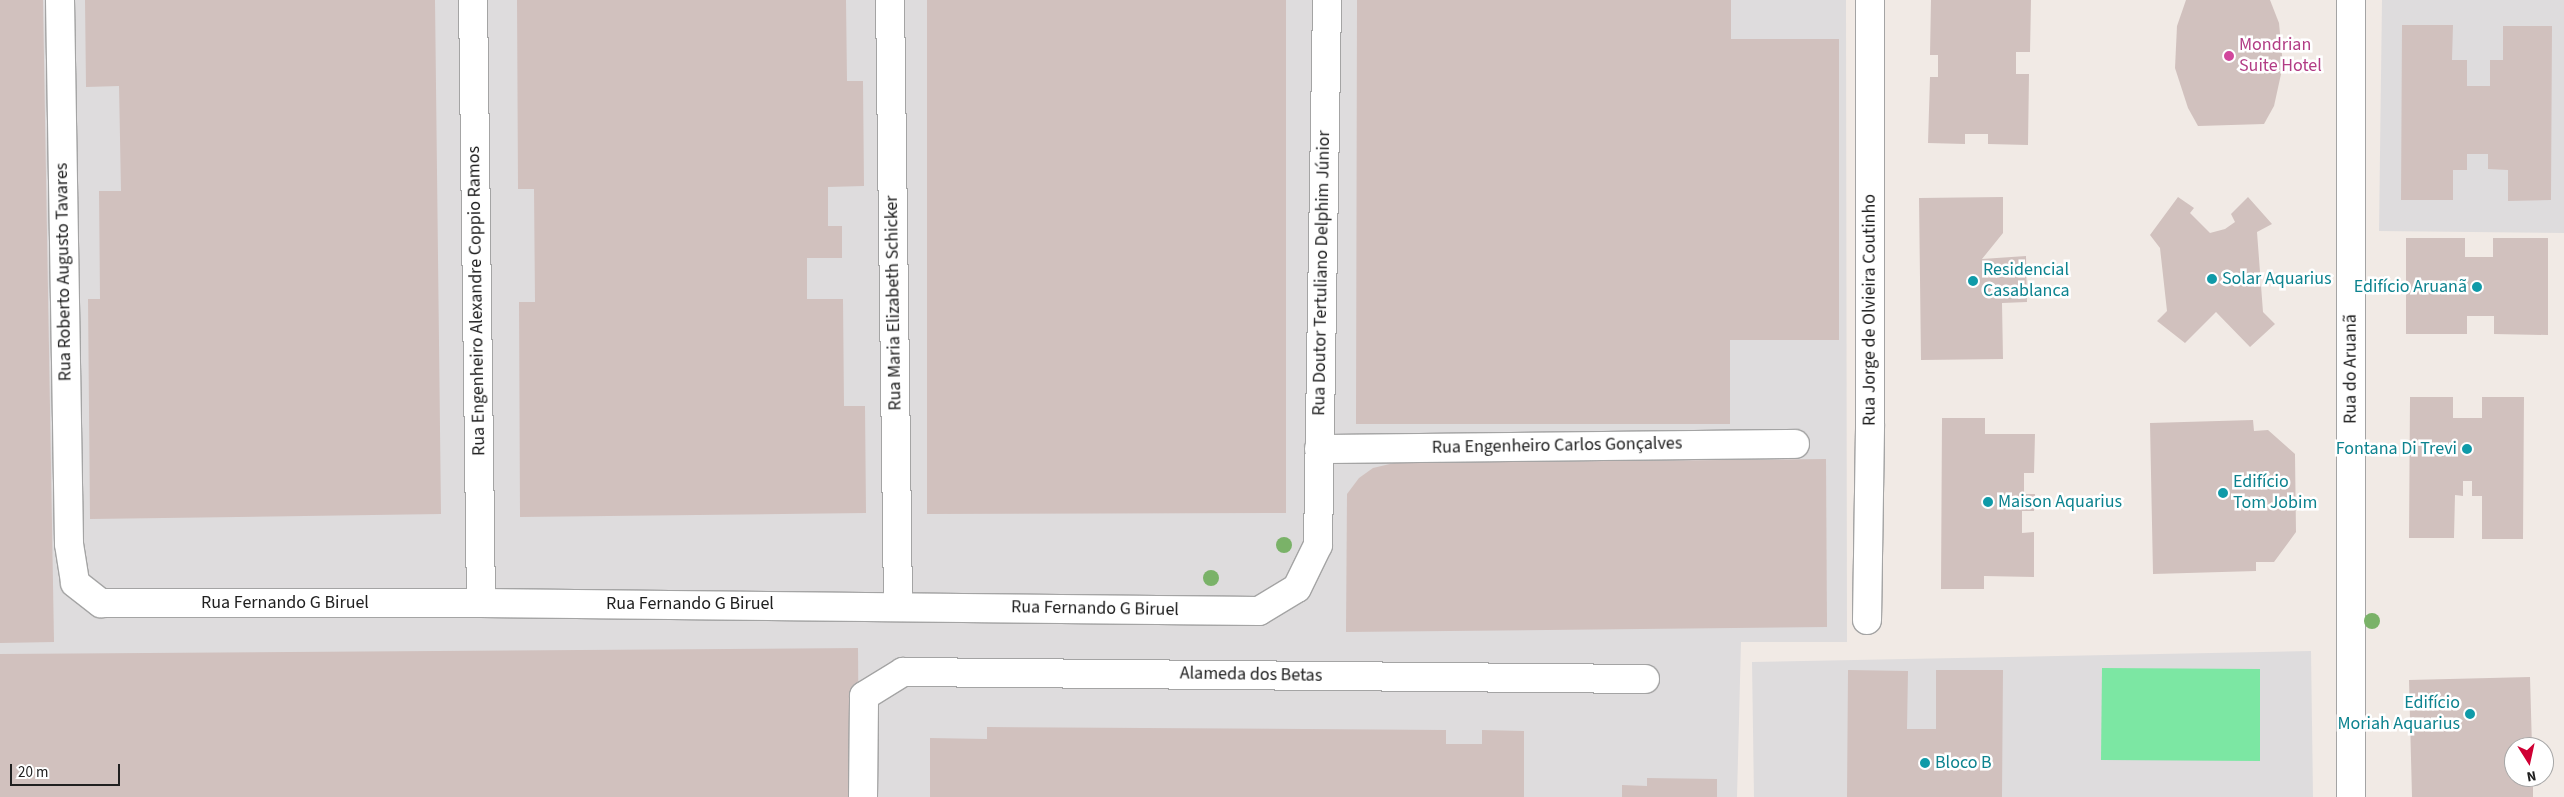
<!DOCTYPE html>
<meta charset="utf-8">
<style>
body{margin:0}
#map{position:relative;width:2564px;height:797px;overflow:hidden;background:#f1eae5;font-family:"Source Sans 3",sans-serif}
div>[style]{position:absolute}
.residential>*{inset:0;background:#dedcdd}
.pitch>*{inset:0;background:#7ce7a3}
.building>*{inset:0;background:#d1c1be}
.roads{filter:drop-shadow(1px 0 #a4a4a4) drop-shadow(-1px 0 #a4a4a4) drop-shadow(0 1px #a4a4a4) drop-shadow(0 -1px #a4a4a4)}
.minor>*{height:28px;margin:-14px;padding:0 14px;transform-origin:14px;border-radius:14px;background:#fff}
.trees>*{width:16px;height:16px;margin:-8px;border-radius:50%;background:#7ab268}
.dots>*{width:14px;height:14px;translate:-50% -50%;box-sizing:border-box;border:2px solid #fff;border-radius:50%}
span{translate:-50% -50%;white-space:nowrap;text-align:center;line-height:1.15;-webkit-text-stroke:5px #fff;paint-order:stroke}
.hotel-label{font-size:18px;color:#b23c85}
.left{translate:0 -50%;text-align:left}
.culture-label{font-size:18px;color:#0d838f}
.right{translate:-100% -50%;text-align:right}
.street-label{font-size:18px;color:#202020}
.north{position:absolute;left:2504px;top:737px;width:50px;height:50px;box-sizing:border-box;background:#fff;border:1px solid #a6a6a6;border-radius:50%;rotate:170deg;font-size:14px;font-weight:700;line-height:20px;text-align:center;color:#202020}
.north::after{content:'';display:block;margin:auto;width:18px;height:22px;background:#cf0034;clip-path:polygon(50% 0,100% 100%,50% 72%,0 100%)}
.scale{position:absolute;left:10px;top:764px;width:110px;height:22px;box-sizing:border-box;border:2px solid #202020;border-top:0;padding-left:6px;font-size:15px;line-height:18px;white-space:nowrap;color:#202020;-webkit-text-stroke:4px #fff;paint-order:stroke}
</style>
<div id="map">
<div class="residential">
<i style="clip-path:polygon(0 0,1846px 0,1847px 642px,1741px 642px,1737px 797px,0 797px)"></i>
<i style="clip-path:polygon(2382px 0,2564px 0,2564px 233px,2379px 231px)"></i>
<i style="clip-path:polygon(2311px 651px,2313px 797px,1754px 797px,1752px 662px)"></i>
</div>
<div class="pitch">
<i style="clip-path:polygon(2102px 668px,2260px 669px,2260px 761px,2101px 760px)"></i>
</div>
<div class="building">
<i style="clip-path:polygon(0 0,43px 0,54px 642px,0 643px)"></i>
<i style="clip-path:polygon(85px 0,435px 0,441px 514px,90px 519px,88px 299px,100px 299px,99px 191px,121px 191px,119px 86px,86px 87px)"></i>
<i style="clip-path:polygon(517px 0,846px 0,847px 81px,863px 81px,864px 186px,828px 187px,828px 226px,842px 226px,842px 258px,807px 258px,807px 299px,843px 299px,844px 406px,865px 406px,866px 513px,520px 517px,519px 302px,535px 302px,534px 189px,518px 189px)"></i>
<i style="clip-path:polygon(927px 0,1286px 0,1286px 513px,927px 514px)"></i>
<i style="clip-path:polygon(1357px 0,1731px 0,1731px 39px,1839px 39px,1839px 340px,1730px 340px,1730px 424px,1356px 424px)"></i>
<i style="clip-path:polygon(1931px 0,2031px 0,2030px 52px,2016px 52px,2016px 74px,2029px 74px,2028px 145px,1988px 144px,1988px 134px,1965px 134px,1965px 144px,1928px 143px,1930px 77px,1938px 77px,1938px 55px,1930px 55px)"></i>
<i style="clip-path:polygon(2186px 0,2270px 0,2279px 23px,2283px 65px,2274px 106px,2264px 124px,2198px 126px,2188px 108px,2175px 68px,2177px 26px)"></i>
<i style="clip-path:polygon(2402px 25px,2453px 25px,2452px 60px,2467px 60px,2467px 86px,2490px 86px,2490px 60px,2503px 60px,2503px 26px,2552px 26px,2551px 200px,2508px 201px,2508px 170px,2488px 169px,2488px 154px,2467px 154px,2467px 170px,2453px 170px,2453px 200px,2401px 200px)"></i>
<i style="clip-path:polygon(2003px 197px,2003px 233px,1982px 259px,2026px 256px,2027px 302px,2002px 303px,2003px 359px,1921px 360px,1919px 198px)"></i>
<i style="clip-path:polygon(2178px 197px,2194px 208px,2190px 213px,2210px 233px,2225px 229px,2235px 222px,2231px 214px,2248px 197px,2272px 224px,2257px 232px,2263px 312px,2275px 324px,2250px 347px,2216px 312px,2185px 343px,2157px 321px,2167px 311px,2160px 248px,2150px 235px)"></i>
<i style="clip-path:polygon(2406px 238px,2465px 238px,2465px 257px,2493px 257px,2493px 238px,2548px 238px,2548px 335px,2494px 334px,2494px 316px,2467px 316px,2467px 334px,2406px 334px)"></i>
<i style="clip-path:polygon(2410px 397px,2453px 397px,2453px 418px,2482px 418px,2482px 397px,2524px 397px,2523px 539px,2482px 539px,2482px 496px,2472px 496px,2472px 481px,2463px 481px,2463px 496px,2455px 495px,2454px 538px,2409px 538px)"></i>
<i style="clip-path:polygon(1942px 418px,1985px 418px,1985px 434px,2035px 434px,2034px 473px,2024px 473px,2024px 494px,2035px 494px,2034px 511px,2022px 511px,2022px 533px,2034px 532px,2034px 577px,1984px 576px,1984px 589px,1941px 589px)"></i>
<i style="clip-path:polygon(2253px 420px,2254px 431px,2268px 430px,2295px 454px,2296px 532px,2274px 562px,2256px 562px,2256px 571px,2153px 574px,2150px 423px)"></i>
<i style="clip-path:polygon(1826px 459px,1827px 627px,1346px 632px,1347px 494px,1359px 478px,1373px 468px,1394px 463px)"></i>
<i style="clip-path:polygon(858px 648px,859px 783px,855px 797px,0 797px,0 654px)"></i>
<i style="clip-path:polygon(1848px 670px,1908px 671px,1907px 729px,1936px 729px,1936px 670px,2003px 670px,2002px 797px,1847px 797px)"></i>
<i style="clip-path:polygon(2530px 677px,2532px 747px,2514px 747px,2514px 777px,2533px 777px,2533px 797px,2412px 797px,2409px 680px)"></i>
<i style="clip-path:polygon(987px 727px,1446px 730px,1446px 744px,1482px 744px,1482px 730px,1524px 731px,1524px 797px,930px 797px,930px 738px,987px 739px)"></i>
<i style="clip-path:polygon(1647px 778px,1717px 779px,1717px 797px,1622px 797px,1622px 785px,1647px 786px)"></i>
</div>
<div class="roads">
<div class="minor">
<i style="left:60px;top:0;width:544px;rotate:89.05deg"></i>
<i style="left:69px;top:544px;width:39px;rotate:81deg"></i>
<i style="left:75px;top:583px;width:33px;rotate:38deg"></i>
<i style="left:101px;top:603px;width:380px"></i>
<i style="left:481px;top:603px;width:778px;rotate:0.59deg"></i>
<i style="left:1259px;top:611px;width:44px;rotate:-31.2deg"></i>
<i style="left:1297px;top:588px;width:48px;rotate:-64deg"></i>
<i style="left:1318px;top:545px;width:545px;rotate:-89.05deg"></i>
<i style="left:473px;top:0;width:603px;rotate:89.24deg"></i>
<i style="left:890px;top:0;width:606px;rotate:89.24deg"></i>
<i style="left:1319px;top:449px;width:476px;rotate:-0.6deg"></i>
<i style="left:1867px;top:620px;width:196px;rotate:-89.1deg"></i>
<i style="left:1870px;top:424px;width:424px;rotate:-90deg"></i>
<i style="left:863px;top:797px;width:101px;rotate:-89.4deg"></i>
<i style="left:864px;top:696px;width:46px;rotate:-31.6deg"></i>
<i style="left:903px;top:672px;width:742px;rotate:0.54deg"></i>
<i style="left:2351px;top:797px;width:797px;rotate:-90deg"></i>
</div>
</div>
<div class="trees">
<i style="left:1284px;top:545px"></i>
<i style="left:1211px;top:578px"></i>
<i style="left:2372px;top:621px"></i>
</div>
<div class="dots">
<i style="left:2229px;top:56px;background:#d1479c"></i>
<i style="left:2212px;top:279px;background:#0f9aa8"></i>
<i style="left:1973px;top:281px;background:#0f9aa8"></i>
<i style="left:2477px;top:287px;background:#0f9aa8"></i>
<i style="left:2467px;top:449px;background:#0f9aa8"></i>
<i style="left:2223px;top:493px;background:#0f9aa8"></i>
<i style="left:1988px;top:502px;background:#0f9aa8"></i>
<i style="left:2470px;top:714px;background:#0f9aa8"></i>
<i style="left:1925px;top:763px;background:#0f9aa8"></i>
</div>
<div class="hotel-label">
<span class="left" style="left:2239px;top:56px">Mondrian<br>Suite Hotel</span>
</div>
<div class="culture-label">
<span class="left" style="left:1983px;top:281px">Residencial<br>Casablanca</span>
<span class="left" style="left:2222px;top:279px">Solar Aquarius</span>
<span class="right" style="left:2467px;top:287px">Edifício Aruanã</span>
<span class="right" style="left:2457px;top:449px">Fontana Di Trevi</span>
<span class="left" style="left:2233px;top:493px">Edifício<br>Tom Jobim</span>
<span class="left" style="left:1998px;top:502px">Maison Aquarius</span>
<span class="right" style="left:2460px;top:714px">Edifício<br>Moriah Aquarius</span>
<span class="left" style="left:1935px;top:763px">Bloco B</span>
</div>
<div class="street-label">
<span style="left:64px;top:272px;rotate:-91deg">Rua Roberto Augusto Tavares</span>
<span style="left:1322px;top:273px;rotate:-89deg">Rua Doutor Tertuliano Delphim Júnior</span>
<span style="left:477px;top:301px;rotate:-91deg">Rua Engenheiro Alexandre Coppio Ramos</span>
<span style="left:894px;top:303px;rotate:-91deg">Rua Maria Elizabeth Schicker</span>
<span style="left:1870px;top:310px;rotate:-90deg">Rua Jorge de Olvieira Coutinho</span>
<span style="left:2351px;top:369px;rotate:-90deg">Rua do Aruanã</span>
<span style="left:1557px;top:446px;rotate:-1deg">Rua Engenheiro Carlos Gonçalves</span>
<span style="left:285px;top:603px">Rua Fernando G Biruel</span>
<span style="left:690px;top:604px">Rua Fernando G Biruel</span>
<span style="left:1095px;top:609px;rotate:1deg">Rua Fernando G Biruel</span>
<span style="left:1251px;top:675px;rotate:1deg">Alameda dos Betas</span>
</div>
<div class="north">N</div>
<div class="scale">20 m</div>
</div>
